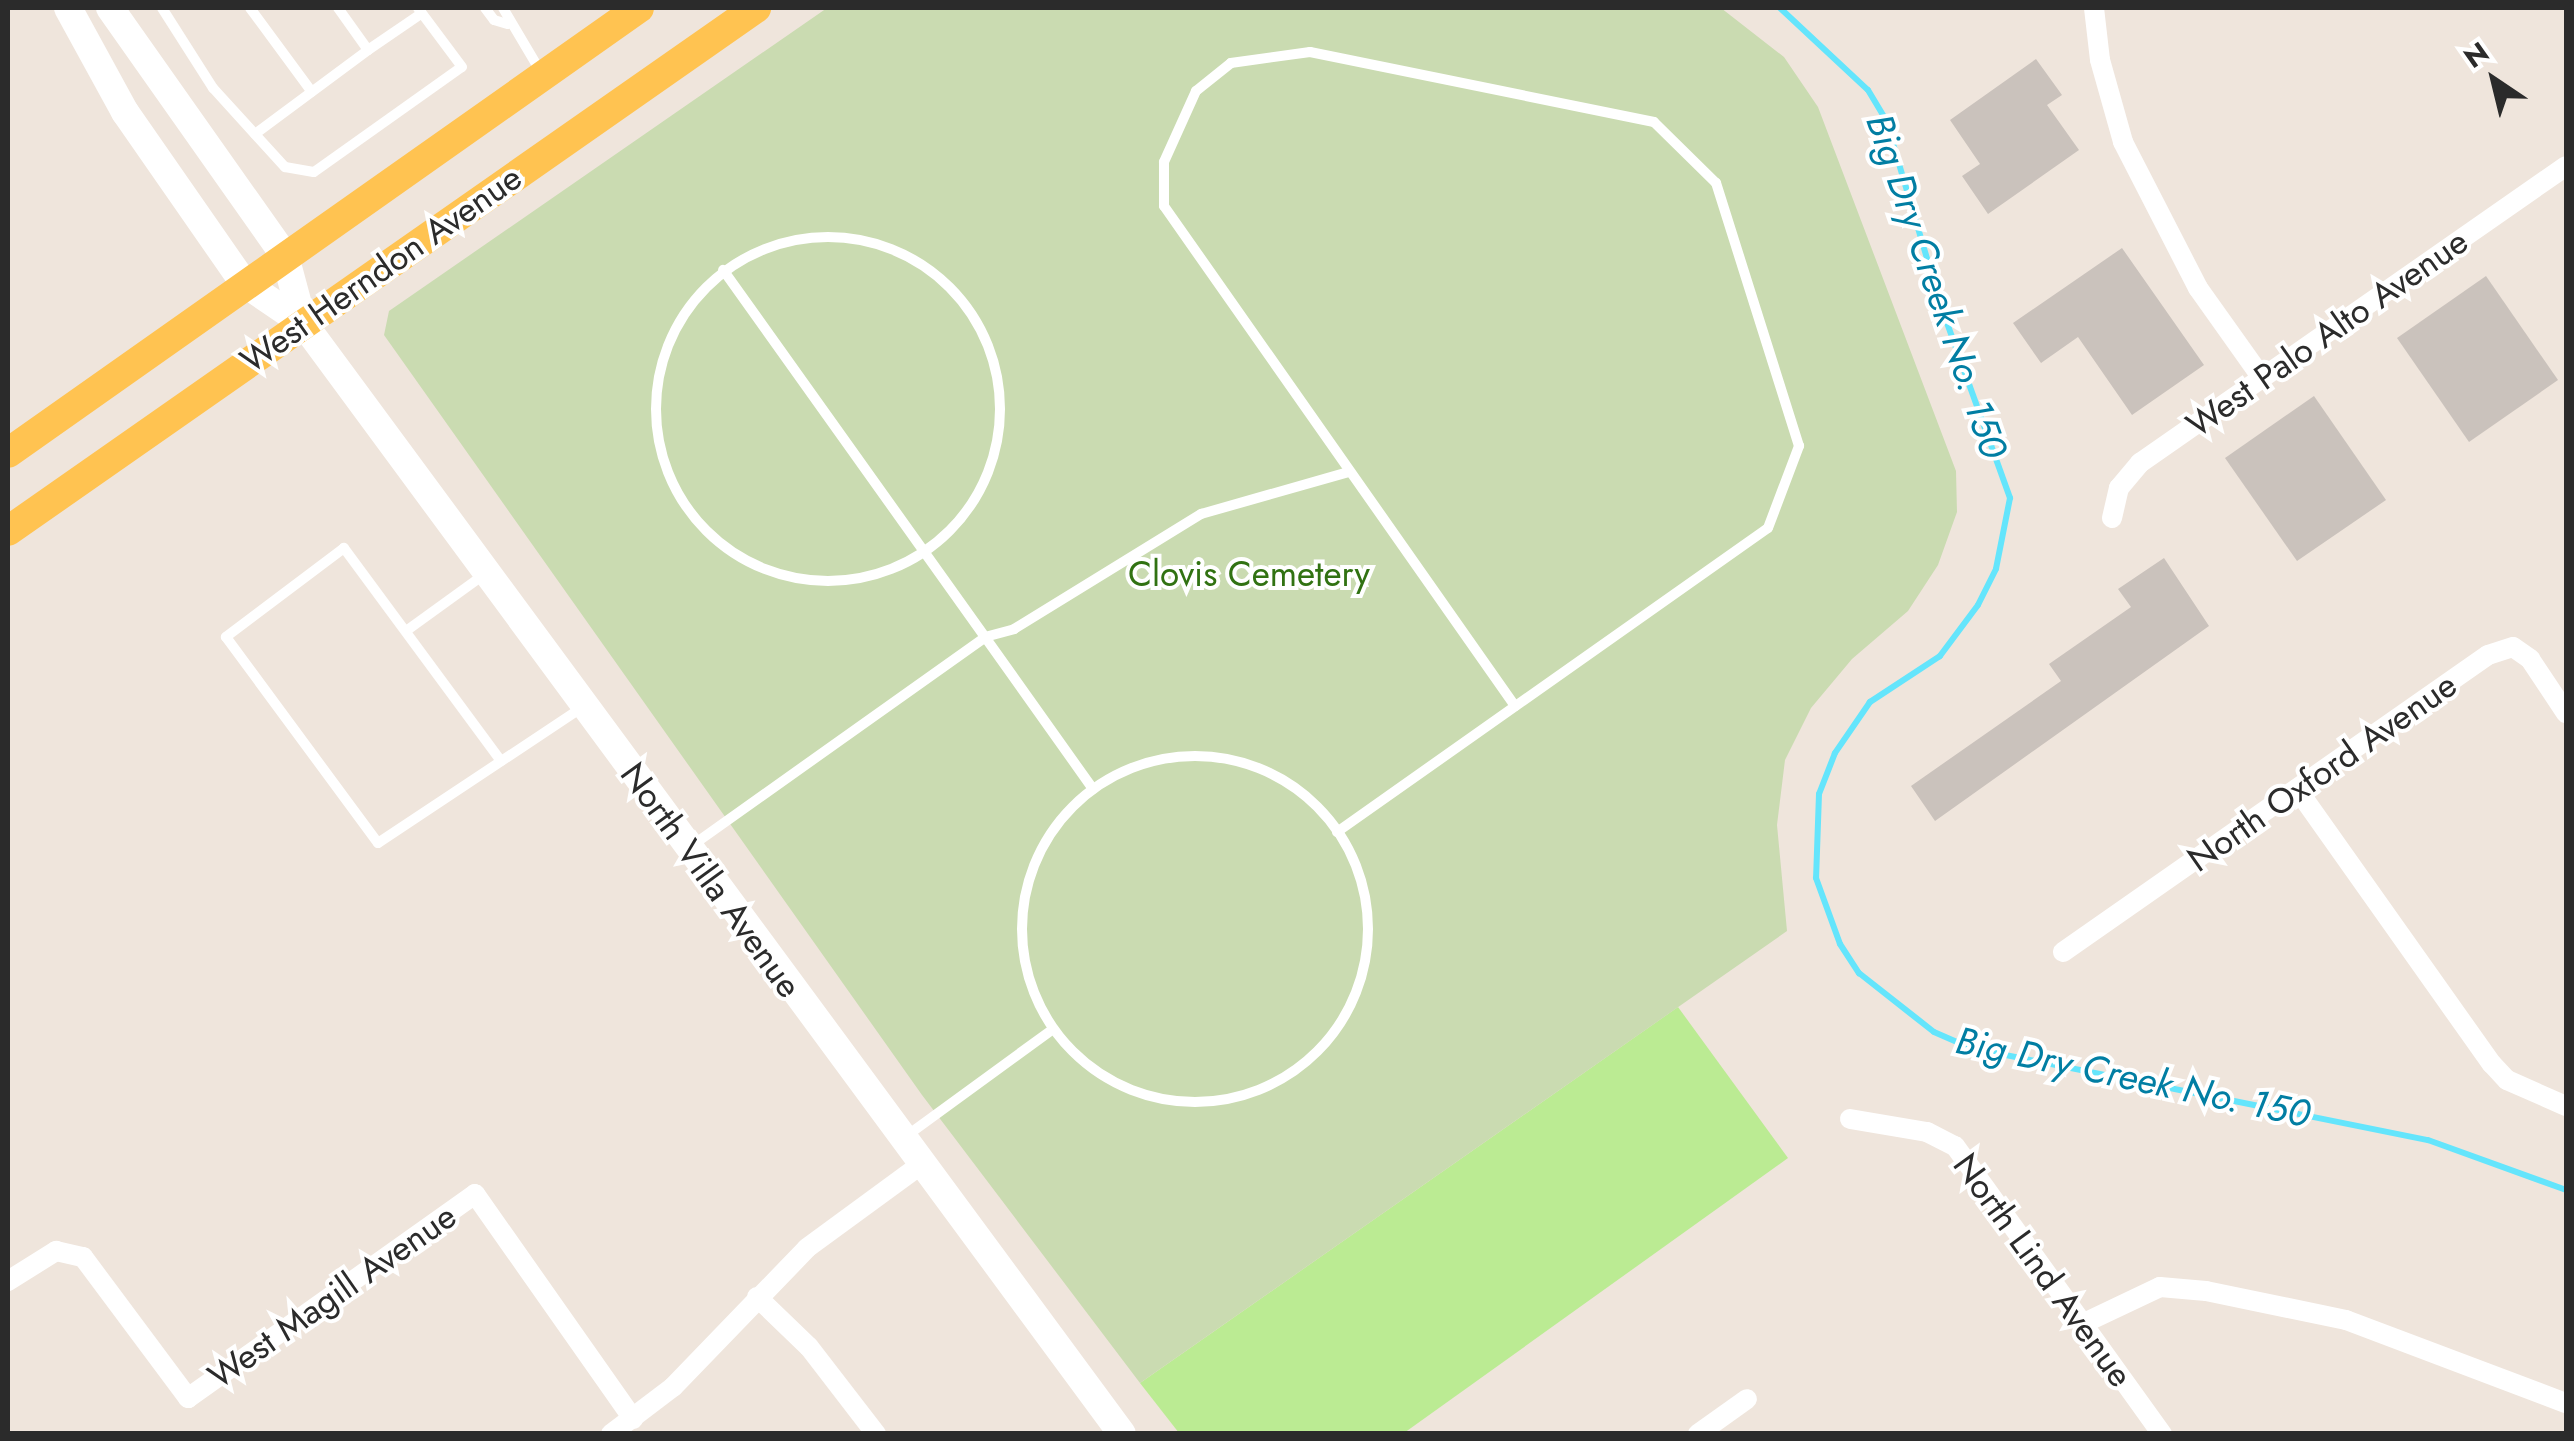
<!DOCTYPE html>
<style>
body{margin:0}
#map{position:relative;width:2574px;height:1441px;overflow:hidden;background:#efe5dc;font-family:Jost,sans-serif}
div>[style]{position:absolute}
.green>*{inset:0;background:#bbeb93}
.cemetery>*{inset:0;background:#cadbb1}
.stream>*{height:6px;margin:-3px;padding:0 3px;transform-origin:3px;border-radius:3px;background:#64e5fc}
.building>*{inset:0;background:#cac2bc}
.service>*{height:10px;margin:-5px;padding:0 5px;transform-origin:5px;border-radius:5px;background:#fff}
.service>.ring{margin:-5px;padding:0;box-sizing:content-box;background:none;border:10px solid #fff;border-radius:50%}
.minor>*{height:20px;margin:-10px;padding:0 10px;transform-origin:10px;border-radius:10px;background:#fff}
.secondary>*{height:28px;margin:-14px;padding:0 14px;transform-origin:14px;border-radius:14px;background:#fff}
.primary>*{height:30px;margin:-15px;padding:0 15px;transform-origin:15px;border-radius:15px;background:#ffc351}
span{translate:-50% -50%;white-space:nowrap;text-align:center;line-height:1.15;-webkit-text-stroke:8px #fff;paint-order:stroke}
.street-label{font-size:35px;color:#2b2b2b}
.park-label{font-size:35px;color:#317212}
.water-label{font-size:38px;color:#017ea3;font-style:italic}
.frame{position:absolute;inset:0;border:10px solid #2b2b2b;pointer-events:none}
.north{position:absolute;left:2444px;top:30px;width:100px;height:100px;-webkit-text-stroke:8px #fff;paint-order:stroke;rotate:325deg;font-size:28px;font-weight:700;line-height:40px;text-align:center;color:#2b2b2b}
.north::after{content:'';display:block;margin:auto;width:35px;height:45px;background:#2b2b2b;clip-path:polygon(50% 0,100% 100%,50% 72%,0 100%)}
</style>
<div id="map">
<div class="green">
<i style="clip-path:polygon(1678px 1007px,1788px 1158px,1404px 1433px,1179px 1433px,1140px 1383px)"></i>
</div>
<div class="cemetery">
<i style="clip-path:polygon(827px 8px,1721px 8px,1784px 57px,1818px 107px,1956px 471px,1957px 512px,1938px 565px,1908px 611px,1852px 659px,1811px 708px,1785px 760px,1777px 825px,1787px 931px,1140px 1383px,922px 1095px,384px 335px,389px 311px)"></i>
</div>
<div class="stream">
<i style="left:1780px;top:8px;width:120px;rotate:43deg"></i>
<i style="left:1868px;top:90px;width:35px;rotate:59deg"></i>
<i style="left:1886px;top:120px;width:197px;rotate:73.5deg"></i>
<i style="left:1942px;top:309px;width:201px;rotate:70.2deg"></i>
<i style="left:2010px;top:498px;width:72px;rotate:101.2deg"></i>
<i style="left:1996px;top:569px;width:40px;rotate:116.6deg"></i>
<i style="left:1978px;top:605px;width:64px;rotate:126.7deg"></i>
<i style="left:1940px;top:656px;width:84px;rotate:146.7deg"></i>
<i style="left:1870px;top:702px;width:62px;rotate:124.5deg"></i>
<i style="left:1835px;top:753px;width:44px;rotate:111.3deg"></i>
<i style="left:1819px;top:794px;width:84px;rotate:92deg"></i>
<i style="left:1816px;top:878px;width:70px;rotate:70deg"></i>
<i style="left:1840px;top:944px;width:35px;rotate:57deg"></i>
<i style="left:1859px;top:973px;width:95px;rotate:38.2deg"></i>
<i style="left:1934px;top:1032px;width:40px;rotate:23.4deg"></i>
<i style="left:1971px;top:1048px;width:466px;rotate:11.4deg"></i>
<i style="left:2428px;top:1140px;width:147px;rotate:19.9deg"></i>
</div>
<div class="building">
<i style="clip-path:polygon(2036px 59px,2062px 95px,2047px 105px,2079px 150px,1988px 214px,1962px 176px,1980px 164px,1950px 120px)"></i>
<i style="clip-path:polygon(2122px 248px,2204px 365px,2132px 415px,2078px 337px,2041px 363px,2013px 323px)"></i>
<i style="clip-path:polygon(2486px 276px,2558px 380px,2469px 442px,2397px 338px)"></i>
<i style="clip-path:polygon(2314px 396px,2386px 500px,2297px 561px,2225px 458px)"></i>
<i style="clip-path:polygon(2164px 558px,2209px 626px,1935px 821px,1911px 786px,2061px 681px,2049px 664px,2131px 607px,2118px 589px)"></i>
</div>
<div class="service">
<i style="left:162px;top:8px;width:95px;rotate:57.5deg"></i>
<i style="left:213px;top:88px;width:107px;rotate:47.7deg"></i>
<i style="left:285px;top:167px;width:29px;rotate:10deg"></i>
<i style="left:314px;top:172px;width:181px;rotate:-35.4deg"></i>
<i style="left:462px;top:67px;width:74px;rotate:-126.7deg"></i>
<i style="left:250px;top:8px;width:104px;rotate:53.6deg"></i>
<i style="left:485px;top:8px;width:15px;rotate:53deg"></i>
<i style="left:494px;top:20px;width:14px;rotate:17deg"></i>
<i style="left:503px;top:8px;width:77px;rotate:59.4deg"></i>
<i style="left:368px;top:50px;width:65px;rotate:-34.4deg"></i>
<i style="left:255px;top:134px;width:141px;rotate:-36.6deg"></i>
<i style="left:368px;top:50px;width:52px;rotate:-125.5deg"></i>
<i class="ring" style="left:656px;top:237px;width:334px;height:334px"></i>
<i style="left:406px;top:631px;width:99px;rotate:-35.9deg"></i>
<i class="ring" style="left:1022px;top:756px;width:336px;height:336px"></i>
<i style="left:501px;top:761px;width:265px;rotate:-126.4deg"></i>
<i style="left:344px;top:548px;width:148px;rotate:143deg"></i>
<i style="left:226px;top:637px;width:256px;rotate:53.6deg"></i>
<i style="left:378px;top:843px;width:246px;rotate:-33.6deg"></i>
<i style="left:1093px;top:789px;width:186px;rotate:-125.4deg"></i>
<i style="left:985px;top:637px;width:30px;rotate:-15deg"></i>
<i style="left:1014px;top:629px;width:220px;rotate:-31.6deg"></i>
<i style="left:1201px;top:514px;width:153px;rotate:-15.9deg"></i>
<i style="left:1337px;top:832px;width:527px;rotate:-35.2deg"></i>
<i style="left:1768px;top:528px;width:88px;rotate:-69.3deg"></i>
<i style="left:1799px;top:446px;width:276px;rotate:-107.5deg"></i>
<i style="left:1716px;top:183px;width:87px;rotate:-135.5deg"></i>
<i style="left:1654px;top:122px;width:351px;rotate:-168.5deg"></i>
<i style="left:1310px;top:52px;width:80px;rotate:172.1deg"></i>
<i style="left:1231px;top:63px;width:45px;rotate:141.3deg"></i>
<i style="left:1196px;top:91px;width:78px;rotate:114.3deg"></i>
<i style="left:1164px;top:162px;width:44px;rotate:90deg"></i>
<i style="left:1164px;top:206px;width:611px;rotate:54.93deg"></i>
<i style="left:690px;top:847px;width:362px;rotate:-35.4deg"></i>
<i style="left:985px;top:637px;width:451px;rotate:-125.5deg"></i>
<i style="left:905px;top:1137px;width:183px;rotate:-36.1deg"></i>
</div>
<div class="minor">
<i style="left:2094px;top:8px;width:52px;rotate:83.4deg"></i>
<i style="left:2100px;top:60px;width:85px;rotate:74.3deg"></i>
<i style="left:2123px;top:142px;width:164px;rotate:62.8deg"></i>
<i style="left:2198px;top:288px;width:110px;rotate:54.6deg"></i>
<i style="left:2112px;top:518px;width:31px;rotate:-77deg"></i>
<i style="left:2119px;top:488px;width:33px;rotate:-50deg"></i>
<i style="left:2140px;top:463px;width:519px;rotate:-34.88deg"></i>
<i style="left:2297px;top:789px;width:337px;rotate:54.7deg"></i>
<i style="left:2492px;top:1064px;width:22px;rotate:47deg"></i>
<i style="left:2507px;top:1080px;width:64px;rotate:23.8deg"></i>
<i style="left:2063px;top:952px;width:518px;rotate:-34.95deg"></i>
<i style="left:2488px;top:655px;width:26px;rotate:-18deg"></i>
<i style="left:2513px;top:647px;width:21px;rotate:35deg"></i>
<i style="left:2530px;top:659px;width:65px;rotate:56.3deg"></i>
<i style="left:1850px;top:1119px;width:78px;rotate:9.6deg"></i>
<i style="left:1927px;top:1132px;width:31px;rotate:27deg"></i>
<i style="left:1955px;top:1146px;width:355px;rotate:54.3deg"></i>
<i style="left:8px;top:1281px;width:57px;rotate:-32deg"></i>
<i style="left:56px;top:1251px;width:28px;rotate:13deg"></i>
<i style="left:83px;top:1257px;width:176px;rotate:53.3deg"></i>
<i style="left:188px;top:1398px;width:352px;rotate:-35.4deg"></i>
<i style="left:475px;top:1194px;width:275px;rotate:54.9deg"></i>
<i style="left:757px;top:1297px;width:72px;rotate:43.9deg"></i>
<i style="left:809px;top:1347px;width:110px;rotate:52.4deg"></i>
<i style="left:2082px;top:1324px;width:86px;rotate:-25.4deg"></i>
<i style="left:2160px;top:1287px;width:46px;rotate:5deg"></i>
<i style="left:2206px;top:1291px;width:143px;rotate:11.7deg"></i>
<i style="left:2346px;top:1320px;width:235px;rotate:20.7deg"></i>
<i style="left:611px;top:1434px;width:78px;rotate:-37.2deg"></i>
<i style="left:673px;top:1387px;width:193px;rotate:-46deg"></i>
<i style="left:807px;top:1248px;width:139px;rotate:-36.2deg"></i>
<i style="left:1698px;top:1434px;width:60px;rotate:-35.5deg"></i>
</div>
<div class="secondary">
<i style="left:68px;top:8px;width:119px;rotate:61.3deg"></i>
<i style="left:125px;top:112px;width:208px;rotate:55.2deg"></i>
<i style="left:244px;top:283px;width:71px;rotate:34.1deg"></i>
<i style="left:303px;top:323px;width:1380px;rotate:53.6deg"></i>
<i style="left:110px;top:8px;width:304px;rotate:54.8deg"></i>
<i style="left:285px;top:256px;width:69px;rotate:75deg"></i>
</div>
<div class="primary">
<i style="left:8px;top:453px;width:772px;rotate:-35.19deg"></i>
<i style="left:8px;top:531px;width:913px;rotate:-34.96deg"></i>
</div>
<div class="street-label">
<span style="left:381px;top:269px;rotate:-35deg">West Herndon Avenue</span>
<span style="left:2327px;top:333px;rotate:-35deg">West Palo Alto Avenue</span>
<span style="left:2322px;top:772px;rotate:-35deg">North Oxford Avenue</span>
<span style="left:711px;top:880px;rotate:54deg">North Villa Avenue</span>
<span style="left:2043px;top:1270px;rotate:54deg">North Lind Avenue</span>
<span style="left:332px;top:1296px;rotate:-35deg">West Magill Avenue</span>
</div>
<div class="park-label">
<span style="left:1249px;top:574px">Clovis Cemetery</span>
</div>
<div class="water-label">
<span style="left:1937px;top:286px;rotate:71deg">Big Dry Creek No. 150</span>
<span style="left:2133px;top:1077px;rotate:12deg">Big Dry Creek No. 150</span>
</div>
<div class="frame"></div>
<div class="north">N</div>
</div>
